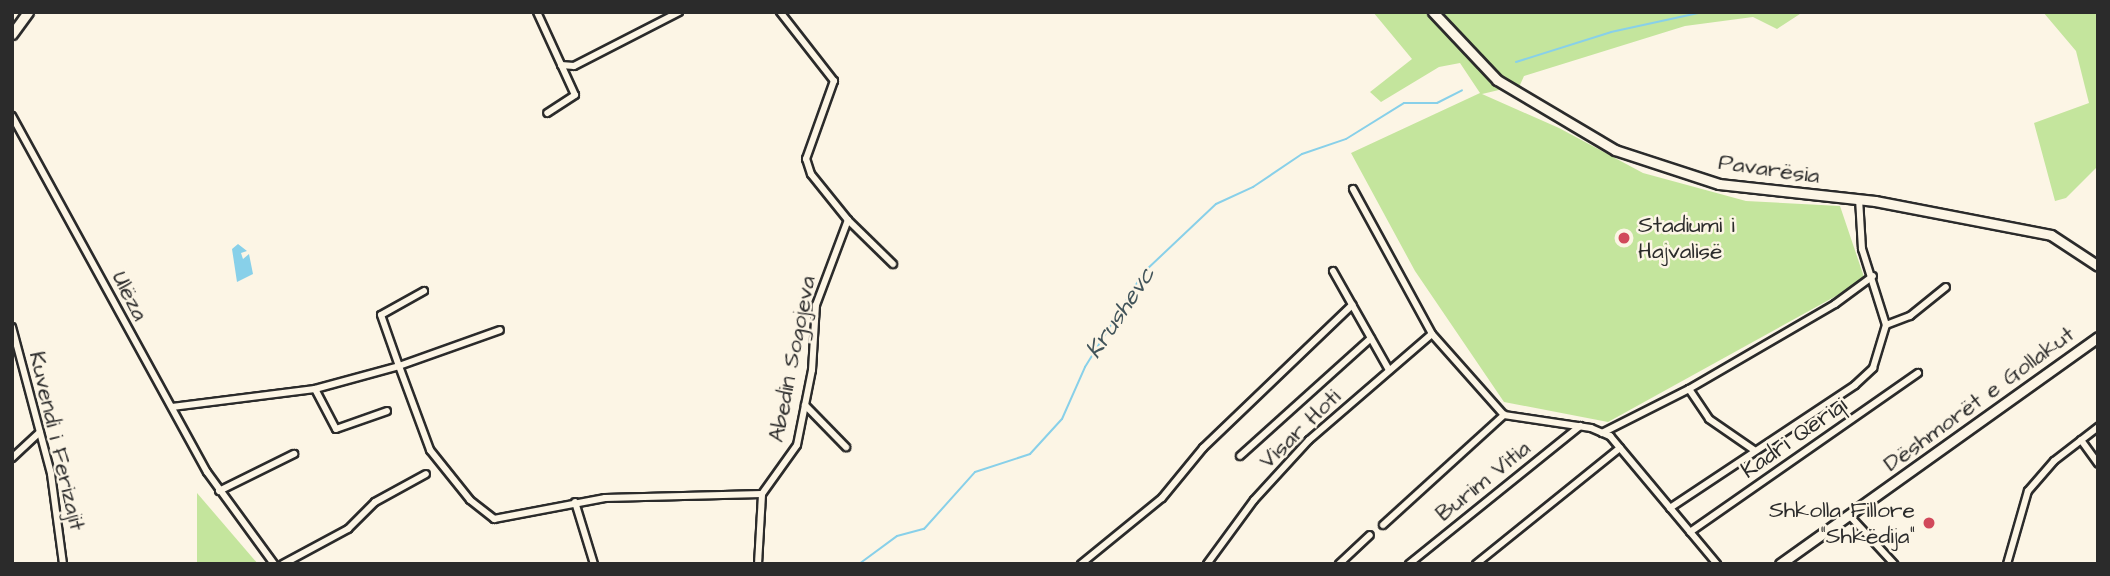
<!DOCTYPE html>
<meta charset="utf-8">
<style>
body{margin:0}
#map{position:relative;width:2110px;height:576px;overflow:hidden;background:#fcf5e5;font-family:"Architects Daughter",sans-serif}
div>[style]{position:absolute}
.green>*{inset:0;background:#c4e59d}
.water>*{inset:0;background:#88d0e9}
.stream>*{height:2px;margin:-1px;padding:0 1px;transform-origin:1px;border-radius:1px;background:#88d0e9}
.roads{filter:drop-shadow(2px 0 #2b2b2b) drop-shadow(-2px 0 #2b2b2b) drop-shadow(0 2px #2b2b2b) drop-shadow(0 -2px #2b2b2b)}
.street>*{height:6px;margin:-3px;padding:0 3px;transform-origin:3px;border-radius:3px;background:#fcf5e5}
.secondary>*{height:9px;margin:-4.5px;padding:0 4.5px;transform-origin:4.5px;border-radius:4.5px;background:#fcf5e5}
.dots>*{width:19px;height:19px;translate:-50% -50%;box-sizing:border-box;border:4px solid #fcf5e5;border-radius:50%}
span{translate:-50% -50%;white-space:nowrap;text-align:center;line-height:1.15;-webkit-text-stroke:5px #fcf5e5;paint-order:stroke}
.street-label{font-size:23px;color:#2b2b2b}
.poi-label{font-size:23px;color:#2b2b2b}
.left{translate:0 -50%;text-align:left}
.right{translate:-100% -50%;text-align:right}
.water-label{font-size:24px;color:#42545a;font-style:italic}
.frame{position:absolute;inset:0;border:14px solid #2b2b2b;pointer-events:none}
</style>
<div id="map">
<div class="green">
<i style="clip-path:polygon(1373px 12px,1803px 12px,1777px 29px,1753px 17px,1685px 26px,1524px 76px,1520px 85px,1482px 94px,1559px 128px,1643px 173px,1746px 201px,1840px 206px,1865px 280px,1608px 422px,1504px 402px,1415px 271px,1351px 153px,1480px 93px,1460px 63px,1439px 67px,1381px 102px,1370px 92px,1412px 59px)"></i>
<i style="clip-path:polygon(2043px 12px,2098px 12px,2098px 166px,2066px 198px,2055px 201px,2034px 123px,2089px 103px,2076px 51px)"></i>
<i style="clip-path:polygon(197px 493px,258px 564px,197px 564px)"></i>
</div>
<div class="water">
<i style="clip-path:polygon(238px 244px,247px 251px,241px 253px,243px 259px,249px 254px,253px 274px,237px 282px,232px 249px)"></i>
</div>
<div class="stream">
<i style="left:1516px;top:62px;width:100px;rotate:-17.5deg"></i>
<i style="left:1611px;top:32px;width:94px;rotate:-12.3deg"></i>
<i style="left:859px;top:564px;width:47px;rotate:-36.4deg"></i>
<i style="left:897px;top:536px;width:28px;rotate:-15deg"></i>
<i style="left:924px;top:529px;width:76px;rotate:-48.2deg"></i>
<i style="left:975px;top:472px;width:58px;rotate:-18.1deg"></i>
<i style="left:1030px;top:454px;width:47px;rotate:-47.6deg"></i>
<i style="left:1062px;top:419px;width:57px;rotate:-66.1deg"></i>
<i style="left:1085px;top:367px;width:112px;rotate:-58.2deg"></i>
<i style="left:1144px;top:272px;width:99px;rotate:-43.4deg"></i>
<i style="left:1216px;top:204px;width:41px;rotate:-24.7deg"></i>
<i style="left:1253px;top:187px;width:59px;rotate:-34deg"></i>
<i style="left:1302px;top:154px;width:46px;rotate:-18.8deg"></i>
<i style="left:1346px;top:139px;width:68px;rotate:-31.8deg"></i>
<i style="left:1404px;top:103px;width:33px"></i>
<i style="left:1437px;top:103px;width:28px;rotate:-27deg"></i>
</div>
<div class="roads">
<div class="street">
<i style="left:537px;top:12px;width:91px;rotate:65.4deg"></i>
<i style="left:575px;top:95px;width:33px;rotate:147deg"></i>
<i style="left:561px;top:65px;width:13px;rotate:4deg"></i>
<i style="left:574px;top:66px;width:118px;rotate:-27.2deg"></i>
<i style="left:12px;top:116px;width:406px;rotate:61.3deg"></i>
<i style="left:207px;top:472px;width:114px;rotate:53.9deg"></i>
<i style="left:1353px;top:189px;width:165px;rotate:61.4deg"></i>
<i style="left:1432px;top:334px;width:108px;rotate:48.4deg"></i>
<i style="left:1504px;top:415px;width:88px;rotate:8.5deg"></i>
<i style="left:1591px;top:428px;width:21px;rotate:23deg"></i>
<i style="left:1610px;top:436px;width:167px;rotate:50.1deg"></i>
<i style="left:848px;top:220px;width:63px;rotate:44.4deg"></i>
<i style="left:1333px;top:271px;width:114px;rotate:60.5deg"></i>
<i style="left:424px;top:291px;width:49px;rotate:150.8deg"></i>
<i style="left:381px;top:315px;width:54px;rotate:70.6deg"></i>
<i style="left:399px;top:366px;width:107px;rotate:-19.6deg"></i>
<i style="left:1886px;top:325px;width:26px;rotate:-21deg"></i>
<i style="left:1910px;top:316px;width:46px;rotate:-38.9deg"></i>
<i style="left:12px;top:327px;width:152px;rotate:75.1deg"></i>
<i style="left:51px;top:474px;width:91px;rotate:82.4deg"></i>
<i style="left:315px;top:389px;width:45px;rotate:62.3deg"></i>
<i style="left:336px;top:429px;width:54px;rotate:-19.4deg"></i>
<i style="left:1689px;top:389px;width:36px;rotate:56deg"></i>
<i style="left:1709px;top:419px;width:55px;rotate:34.6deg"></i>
<i style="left:805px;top:405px;width:59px;rotate:45.7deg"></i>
<i style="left:172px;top:407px;width:144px;rotate:-7.2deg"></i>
<i style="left:315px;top:389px;width:87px;rotate:-15.3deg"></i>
<i style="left:399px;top:366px;width:90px;rotate:69.7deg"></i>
<i style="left:430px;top:450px;width:64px;rotate:51.3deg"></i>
<i style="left:470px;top:500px;width:31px;rotate:38deg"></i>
<i style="left:494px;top:519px;width:113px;rotate:-10.7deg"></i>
<i style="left:605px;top:498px;width:157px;rotate:-1.5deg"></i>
<i style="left:1602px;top:433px;width:97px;rotate:-26.8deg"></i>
<i style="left:1689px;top:389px;width:169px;rotate:-30.2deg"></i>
<i style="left:1835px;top:304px;width:47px;rotate:-36.4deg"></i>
<i style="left:2081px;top:440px;width:29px;rotate:54deg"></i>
<i style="left:1240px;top:456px;width:176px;rotate:-42deg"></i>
<i style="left:12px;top:458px;width:38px;rotate:-43deg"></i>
<i style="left:219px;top:491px;width:84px;rotate:-26.3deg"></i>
<i style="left:762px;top:494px;width:60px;rotate:-54.5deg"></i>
<i style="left:797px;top:445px;width:76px;rotate:-78.7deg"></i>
<i style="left:812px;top:370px;width:65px;rotate:-86.5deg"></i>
<i style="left:816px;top:305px;width:91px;rotate:-69.4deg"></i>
<i style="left:848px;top:220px;width:59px;rotate:-128.8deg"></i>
<i style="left:811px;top:174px;width:16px;rotate:-108deg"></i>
<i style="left:806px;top:159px;width:83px;rotate:-70.3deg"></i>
<i style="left:834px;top:81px;width:88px;rotate:-128deg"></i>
<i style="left:575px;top:502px;width:65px;rotate:73deg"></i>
<i style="left:1670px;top:508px;width:222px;rotate:-33.6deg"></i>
<i style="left:1855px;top:385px;width:25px;rotate:-43deg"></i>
<i style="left:1873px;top:368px;width:45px;rotate:-73.2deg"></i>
<i style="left:1886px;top:325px;width:80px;rotate:-107.5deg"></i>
<i style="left:1862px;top:249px;width:50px;rotate:-93.4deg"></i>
<i style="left:1849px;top:515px;width:67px;rotate:47.4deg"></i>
<i style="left:1383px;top:525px;width:164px;rotate:-42.3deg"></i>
<i style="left:1690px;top:532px;width:278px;rotate:-34.9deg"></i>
<i style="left:283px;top:564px;width:74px;rotate:-28.3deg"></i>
<i style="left:348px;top:529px;width:38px;rotate:-45deg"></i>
<i style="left:375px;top:502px;width:58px;rotate:-28.8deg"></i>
<i style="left:758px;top:564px;width:70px;rotate:-86.7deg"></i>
<i style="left:1081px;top:564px;width:104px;rotate:-39.2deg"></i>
<i style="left:1162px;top:498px;width:65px;rotate:-50.6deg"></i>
<i style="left:1203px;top:448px;width:207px;rotate:-43.8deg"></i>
<i style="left:1207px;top:564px;width:79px;rotate:-53.7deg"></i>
<i style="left:1254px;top:500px;width:81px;rotate:-47.5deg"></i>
<i style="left:1309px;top:440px;width:162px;rotate:-40.8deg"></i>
<i style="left:1339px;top:564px;width:42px;rotate:-43.1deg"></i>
<i style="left:1409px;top:564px;width:220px;rotate:-38.9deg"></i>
<i style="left:1476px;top:564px;width:185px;rotate:-38.9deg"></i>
<i style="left:2007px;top:564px;width:76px;rotate:-74deg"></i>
<i style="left:2028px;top:491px;width:40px;rotate:-49deg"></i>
<i style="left:2054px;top:461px;width:56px;rotate:-37.7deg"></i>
</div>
<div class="secondary">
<i style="left:1433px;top:12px;width:93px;rotate:46.7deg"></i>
<i style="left:1497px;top:80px;width:137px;rotate:30.7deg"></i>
<i style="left:1615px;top:150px;width:109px;rotate:18.1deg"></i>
<i style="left:1719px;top:184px;width:157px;rotate:6.2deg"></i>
<i style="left:1875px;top:201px;width:179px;rotate:10.9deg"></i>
<i style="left:2051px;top:235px;width:56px;rotate:33.4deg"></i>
<i style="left:12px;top:34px;width:27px;rotate:-54deg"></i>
<i style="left:1780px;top:564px;width:391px;rotate:-35.5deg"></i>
</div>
</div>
<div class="dots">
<i style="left:1624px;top:238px;background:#d1495b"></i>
<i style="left:1929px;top:523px;background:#d1495b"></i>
</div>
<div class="street-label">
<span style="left:1769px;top:169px;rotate:8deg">Pavarësia</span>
<span style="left:130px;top:296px;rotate:63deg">Ulëza</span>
<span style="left:792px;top:359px;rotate:-79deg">Abedin Sogojeva</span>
<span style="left:1979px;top:399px;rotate:-36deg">Dëshmorët e Gollakut</span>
<span style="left:1300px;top:429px;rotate:-44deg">Visar Hoti</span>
<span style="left:1794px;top:438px;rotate:-35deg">Kadri Qeriqi</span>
<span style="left:57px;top:441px;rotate:77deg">Kuvendi i Ferizajit</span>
<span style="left:1483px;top:481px;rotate:-39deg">Burim Vitia</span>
</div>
<div class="poi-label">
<span class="left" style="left:1638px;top:238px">Stadiumi i<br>Hajvalisë</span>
<span class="right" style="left:1915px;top:523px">Shkolla Fillore<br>"Shkëdija"</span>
</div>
<div class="water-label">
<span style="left:1121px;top:313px;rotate:-56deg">Krushevc</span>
</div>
<div class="frame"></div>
</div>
